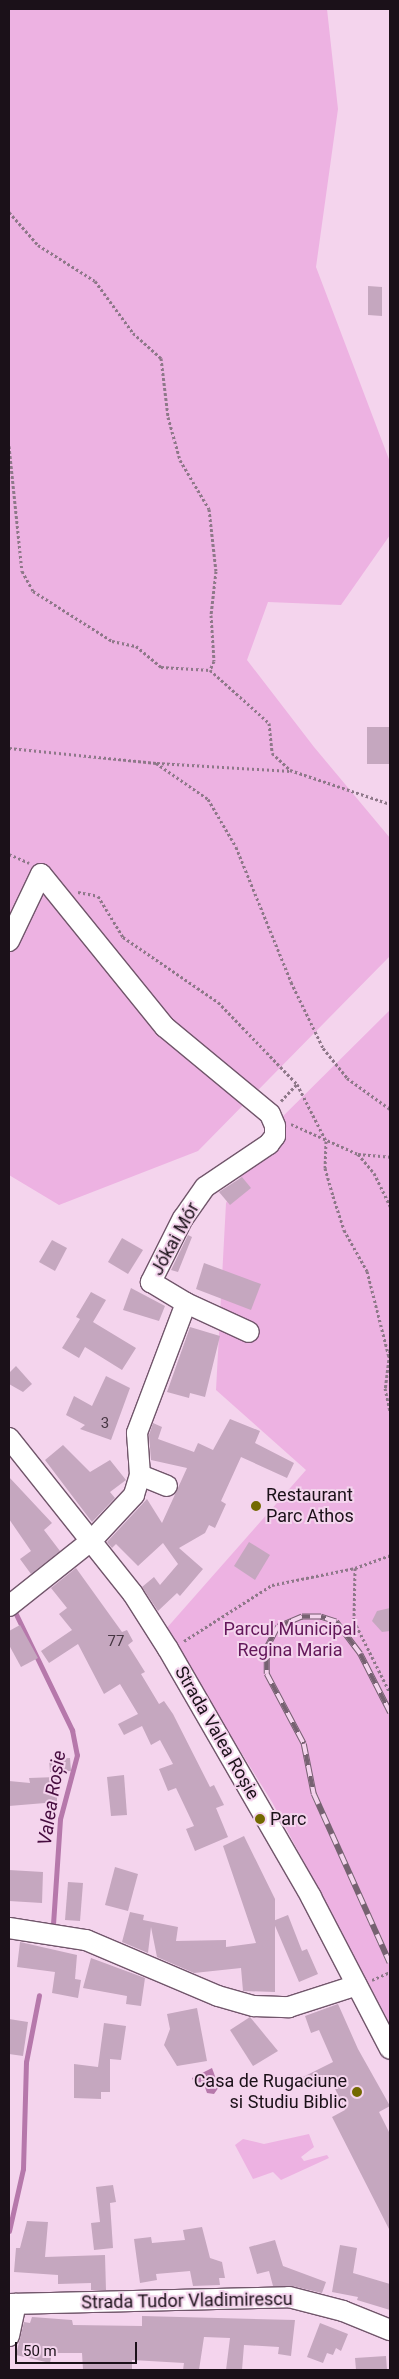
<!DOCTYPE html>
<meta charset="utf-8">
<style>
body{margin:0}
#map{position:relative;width:399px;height:2379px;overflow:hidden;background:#f4d4ed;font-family:Roboto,sans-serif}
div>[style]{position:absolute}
.green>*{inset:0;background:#edb2e2}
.water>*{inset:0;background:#b678ab}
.stream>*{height:5px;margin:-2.5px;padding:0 2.5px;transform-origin:2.5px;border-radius:2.5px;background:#b678ab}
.building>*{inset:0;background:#c5a7bf}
.path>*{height:3px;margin-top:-1.5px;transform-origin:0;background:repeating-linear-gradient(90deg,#8e7889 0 2.5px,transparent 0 5px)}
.roads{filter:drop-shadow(1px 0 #71566b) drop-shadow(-1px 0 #71566b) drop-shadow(0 1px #71566b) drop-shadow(0 -1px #71566b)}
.minor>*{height:20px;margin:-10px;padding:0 10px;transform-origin:10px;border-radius:10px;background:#fff}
.rail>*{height:5.5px;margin-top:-2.75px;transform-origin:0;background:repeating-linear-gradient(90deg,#f4d4ed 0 11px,#766271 0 22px);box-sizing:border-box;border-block:1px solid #766271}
.dots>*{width:14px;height:14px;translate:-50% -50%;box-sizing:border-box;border:2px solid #f4d4ed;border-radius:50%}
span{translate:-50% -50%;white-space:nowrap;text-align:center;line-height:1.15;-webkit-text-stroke:4px #f4d4ed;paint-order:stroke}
.number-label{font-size:15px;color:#463642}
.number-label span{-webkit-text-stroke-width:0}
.street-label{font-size:18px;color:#1b1119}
.poi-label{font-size:18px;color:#1b1119}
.left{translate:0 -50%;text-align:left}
.right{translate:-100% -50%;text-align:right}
.park-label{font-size:18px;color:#63175a}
.water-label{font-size:19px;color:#460c3f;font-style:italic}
.frame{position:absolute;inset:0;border:10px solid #1b1119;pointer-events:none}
.scale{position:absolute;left:15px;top:2342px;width:122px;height:22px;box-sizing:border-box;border:2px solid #1b1119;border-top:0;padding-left:6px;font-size:15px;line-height:18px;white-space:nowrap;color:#1b1119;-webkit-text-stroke:4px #f4d4ed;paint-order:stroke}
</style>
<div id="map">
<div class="green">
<i style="clip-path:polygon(9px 9px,327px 9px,338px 109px,316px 267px,390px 462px,390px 535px,341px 605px,268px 602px,247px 660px,314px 747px,390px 838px,390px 956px,198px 1151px,59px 1205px,9px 1175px)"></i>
<i style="clip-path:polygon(390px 1010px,390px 2024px,272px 1802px,165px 1630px,306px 1470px,216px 1390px,226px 1203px,264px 1135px)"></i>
<i style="clip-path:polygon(309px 2134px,314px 2147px,301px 2157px,304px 2161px,327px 2155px,329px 2158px,281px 2180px,273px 2172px,253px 2179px,235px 2145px,243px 2139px,264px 2144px)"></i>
</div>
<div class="water">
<i style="clip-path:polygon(212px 2068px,219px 2087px,214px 2094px,207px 2093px,203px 2082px,194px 2083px,192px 2078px)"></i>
</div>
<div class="stream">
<i style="left:13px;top:1608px;width:136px;rotate:64.2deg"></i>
<i style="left:72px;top:1730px;width:25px;rotate:79deg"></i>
<i style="left:77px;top:1755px;width:66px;rotate:104.9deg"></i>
<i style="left:60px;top:1819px;width:105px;rotate:93.8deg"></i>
<i style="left:9px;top:2231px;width:64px;rotate:-77.3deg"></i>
<i style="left:23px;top:2169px;width:107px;rotate:-88.4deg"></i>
<i style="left:26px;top:2062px;width:68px;rotate:-79deg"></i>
</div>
<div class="building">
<i style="clip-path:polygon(368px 286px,382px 287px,382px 316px,368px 315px)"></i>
<i style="clip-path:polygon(367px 727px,390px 727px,390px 764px,367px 764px)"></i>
<i style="clip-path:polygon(242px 1177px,251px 1188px,230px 1205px,219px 1192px)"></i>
<i style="clip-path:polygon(188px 1235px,192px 1237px,178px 1272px,171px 1270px)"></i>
<i style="clip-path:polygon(122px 1238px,143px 1250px,128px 1274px,108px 1262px)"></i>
<i style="clip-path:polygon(52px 1240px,67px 1248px,55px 1271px,39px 1262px)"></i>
<i style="clip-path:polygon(204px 1263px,261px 1284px,251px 1310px,196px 1289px)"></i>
<i style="clip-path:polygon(131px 1288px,165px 1306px,159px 1321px,123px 1310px)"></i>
<i style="clip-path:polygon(91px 1292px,106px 1300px,93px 1322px,136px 1348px,122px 1370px,85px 1347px,79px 1358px,62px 1348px,80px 1319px,76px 1317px)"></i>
<i style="clip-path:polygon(190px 1327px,220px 1336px,205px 1397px,190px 1393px,189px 1398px,167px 1392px)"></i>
<i style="clip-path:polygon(16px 1366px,32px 1384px,23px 1392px,9px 1384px,9px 1373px)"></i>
<i style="clip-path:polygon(106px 1376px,130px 1388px,111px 1440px,80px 1429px,85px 1425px,66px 1415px,74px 1396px,92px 1406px)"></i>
<i style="clip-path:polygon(230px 1419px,260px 1431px,255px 1443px,294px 1463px,287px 1478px,241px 1457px,221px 1501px,226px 1504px,215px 1528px,209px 1525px,205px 1533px,179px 1548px,203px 1569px,180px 1596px,177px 1593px,158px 1611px,142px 1587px,154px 1577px,160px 1585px,178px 1564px,163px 1543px,138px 1566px,116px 1544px,112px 1548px,107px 1542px,147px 1499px,162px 1523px,187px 1468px,151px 1460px,149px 1435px,153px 1423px,162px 1427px,158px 1439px,194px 1452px,198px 1443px,213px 1450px)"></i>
<i style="clip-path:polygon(63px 1445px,90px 1472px,110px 1460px,126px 1480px,110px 1492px,115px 1498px,92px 1522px,45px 1460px)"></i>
<i style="clip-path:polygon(9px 1477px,52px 1523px,44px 1530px,60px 1551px,31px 1574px,20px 1559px,31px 1551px,9px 1519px)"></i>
<i style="clip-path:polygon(249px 1542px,270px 1555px,255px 1580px,234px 1566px)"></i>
<i style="clip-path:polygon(76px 1568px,122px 1632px,127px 1630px,133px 1641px,128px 1645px,145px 1672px,141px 1674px,159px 1704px,164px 1701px,173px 1714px,210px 1787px,214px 1785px,224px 1805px,216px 1808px,228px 1837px,195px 1851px,186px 1829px,194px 1826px,176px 1788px,168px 1791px,159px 1769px,173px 1764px,160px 1740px,151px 1745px,142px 1726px,124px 1735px,118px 1724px,138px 1714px,120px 1684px,104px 1694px,78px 1644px,49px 1663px,41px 1651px,72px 1630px,59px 1614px,67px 1608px,51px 1588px)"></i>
<i style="clip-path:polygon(390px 1608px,390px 1631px,382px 1632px,372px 1621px,377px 1611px)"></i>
<i style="clip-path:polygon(20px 1625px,38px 1658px,21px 1667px,9px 1645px,9px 1631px)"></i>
<i style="clip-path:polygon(70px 1758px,71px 1771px,50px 1772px,49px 1759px)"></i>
<i style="clip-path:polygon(124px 1775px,127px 1815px,111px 1816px,107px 1777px)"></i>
<i style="clip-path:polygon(57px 1777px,57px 1802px,9px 1806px,9px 1781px,30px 1783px,29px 1778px)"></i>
<i style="clip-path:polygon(244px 1836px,275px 1899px,275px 1992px,243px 1991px,241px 1968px,194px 1973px,157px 1957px,151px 1927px,148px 1953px,122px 1942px,130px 1912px,144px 1915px,143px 1920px,178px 1927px,176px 1941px,226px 1940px,226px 1947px,256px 1943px,223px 1846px)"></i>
<i style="clip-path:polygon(115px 1867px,138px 1874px,128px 1911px,105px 1905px)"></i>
<i style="clip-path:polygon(9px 1870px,43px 1872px,42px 1903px,9px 1901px)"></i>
<i style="clip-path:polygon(68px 1882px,83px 1883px,80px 1921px,65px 1920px)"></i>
<i style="clip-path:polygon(288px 1915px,302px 1951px,307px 1949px,318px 1974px,299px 1982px,273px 1921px)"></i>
<i style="clip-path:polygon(20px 1942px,77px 1955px,75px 1979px,81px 1980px,78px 1998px,52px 1993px,55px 1972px,17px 1967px)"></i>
<i style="clip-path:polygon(91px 1958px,145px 1978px,141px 2006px,126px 2004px,127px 1996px,83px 1988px)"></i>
<i style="clip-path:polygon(338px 2004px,358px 2049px,390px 2106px,379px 2112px,390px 2134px,390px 2231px,332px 2117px,345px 2110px,330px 2078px,307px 2089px,301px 2078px,333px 2062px,319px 2030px,311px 2033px,305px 2016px)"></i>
<i style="clip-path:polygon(197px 2008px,207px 2061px,177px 2066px,164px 2045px,170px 2029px,167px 2014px)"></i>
<i style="clip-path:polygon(250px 2017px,278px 2051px,253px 2066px,230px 2030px)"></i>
<i style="clip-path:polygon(9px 2019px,28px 2022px,23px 2056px,9px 2054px)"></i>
<i style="clip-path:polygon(104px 2023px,126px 2026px,121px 2060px,110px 2059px,110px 2092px,101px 2092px,101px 2099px,74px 2098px,74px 2064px,98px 2067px)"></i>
<i style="clip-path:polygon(113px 2185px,116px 2202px,110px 2203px,113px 2248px,94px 2250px,91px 2223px,100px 2222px,96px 2187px)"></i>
<i style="clip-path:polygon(27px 2221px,48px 2222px,45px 2257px,105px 2255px,106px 2290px,91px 2290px,91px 2283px,58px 2284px,58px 2275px,14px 2272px,16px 2248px,20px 2248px)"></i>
<i style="clip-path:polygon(202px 2227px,210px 2258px,222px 2262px,225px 2278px,219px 2278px,220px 2285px,193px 2286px,190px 2271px,156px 2274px,157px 2280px,140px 2283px,134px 2239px,151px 2237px,152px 2243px,185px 2240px,183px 2230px)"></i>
<i style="clip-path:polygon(275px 2240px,283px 2266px,326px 2282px,322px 2293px,292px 2286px,273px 2286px,269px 2271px,257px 2274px,249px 2247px)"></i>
<i style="clip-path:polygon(340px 2245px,357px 2248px,353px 2273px,390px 2284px,390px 2310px,357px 2300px,358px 2297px,332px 2292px)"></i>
<i style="clip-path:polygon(142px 2316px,295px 2320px,291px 2356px,278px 2354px,279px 2347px,244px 2345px,242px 2370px,226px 2370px,230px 2338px,204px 2337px,199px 2370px,183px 2370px,184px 2363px,132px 2360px,132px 2370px,83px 2370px,82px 2353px,52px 2353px,50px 2363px,16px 2355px,24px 2322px,30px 2323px,32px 2317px,72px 2320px,73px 2325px,142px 2326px)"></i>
<i style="clip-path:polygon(320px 2323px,348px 2334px,341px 2351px,336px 2348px,333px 2355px,327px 2353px,323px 2363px,307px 2357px)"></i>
<i style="clip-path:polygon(386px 2356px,387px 2370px,356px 2370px,355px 2358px)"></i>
</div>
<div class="path">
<i style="left:9px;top:212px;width:44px;rotate:48.7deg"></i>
<i style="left:38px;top:245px;width:67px;rotate:32.3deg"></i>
<i style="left:95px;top:281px;width:64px;rotate:53.8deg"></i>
<i style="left:133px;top:333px;width:38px;rotate:42deg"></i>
<i style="left:161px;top:358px;width:59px;rotate:83.2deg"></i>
<i style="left:168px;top:417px;width:45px;rotate:74.4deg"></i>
<i style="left:180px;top:460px;width:57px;rotate:59.4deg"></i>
<i style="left:209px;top:509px;width:62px;rotate:83.6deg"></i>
<i style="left:216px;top:571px;width:44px;rotate:96.5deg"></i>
<i style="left:211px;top:615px;width:46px;rotate:86.3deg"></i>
<i style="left:214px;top:661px;width:10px;rotate:114deg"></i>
<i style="left:9px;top:446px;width:126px;rotate:84.1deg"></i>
<i style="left:22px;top:571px;width:23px;rotate:61deg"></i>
<i style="left:33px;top:591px;width:93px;rotate:32.3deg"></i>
<i style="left:112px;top:641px;width:25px;rotate:12deg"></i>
<i style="left:136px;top:646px;width:33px;rotate:40deg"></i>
<i style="left:161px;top:667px;width:49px;rotate:3.5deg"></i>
<i style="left:210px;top:670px;width:79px;rotate:41.9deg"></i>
<i style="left:269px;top:723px;width:30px;rotate:84deg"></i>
<i style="left:272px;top:753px;width:25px;rotate:43deg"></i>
<i style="left:290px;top:770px;width:106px;rotate:18.8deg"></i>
<i style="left:9px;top:748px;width:148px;rotate:5.8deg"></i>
<i style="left:156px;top:763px;width:63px;rotate:34.7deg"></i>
<i style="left:208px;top:799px;width:56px;rotate:59.7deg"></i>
<i style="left:236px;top:847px;width:146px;rotate:67.8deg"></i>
<i style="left:291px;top:982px;width:73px;rotate:64.1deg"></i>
<i style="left:323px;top:1048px;width:38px;rotate:51deg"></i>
<i style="left:347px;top:1078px;width:53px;rotate:35.8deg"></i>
<i style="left:157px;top:763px;width:134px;rotate:3.4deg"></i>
<i style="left:9px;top:854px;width:22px;rotate:24deg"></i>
<i style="left:78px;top:892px;width:20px;rotate:11deg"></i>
<i style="left:98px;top:896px;width:48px;rotate:58.6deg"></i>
<i style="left:123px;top:937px;width:115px;rotate:34.4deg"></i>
<i style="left:218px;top:1002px;width:114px;rotate:46.1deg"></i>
<i style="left:297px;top:1084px;width:64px;rotate:63deg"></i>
<i style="left:326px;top:1141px;width:27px;rotate:92deg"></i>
<i style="left:325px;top:1168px;width:29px;rotate:74deg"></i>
<i style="left:333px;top:1196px;width:36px;rotate:72deg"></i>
<i style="left:344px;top:1230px;width:47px;rotate:60.7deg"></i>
<i style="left:367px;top:1271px;width:89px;rotate:75.7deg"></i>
<i style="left:281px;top:1101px;width:23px;rotate:-47deg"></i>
<i style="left:291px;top:1124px;width:73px;rotate:24.1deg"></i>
<i style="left:358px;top:1154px;width:25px;rotate:50deg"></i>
<i style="left:374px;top:1173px;width:37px;rotate:64deg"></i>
<i style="left:358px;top:1154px;width:32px;rotate:5deg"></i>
<i style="left:390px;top:1350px;width:38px;rotate:97deg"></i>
<i style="left:385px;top:1388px;width:24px;rotate:78deg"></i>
<i style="left:355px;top:1568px;width:53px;rotate:91.1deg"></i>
<i style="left:354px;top:1621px;width:80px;rotate:63.4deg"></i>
<i style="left:184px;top:1641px;width:104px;rotate:-32.5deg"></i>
<i style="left:272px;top:1585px;width:85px;rotate:-11.6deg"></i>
<i style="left:355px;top:1568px;width:37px;rotate:-20deg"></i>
<i style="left:372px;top:1980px;width:20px;rotate:-24deg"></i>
</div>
<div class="roads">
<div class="minor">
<i style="left:9px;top:941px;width:74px;rotate:-64.5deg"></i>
<i style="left:41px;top:874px;width:197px;rotate:51deg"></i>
<i style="left:165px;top:1027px;width:136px;rotate:39.6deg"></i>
<i style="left:270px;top:1114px;width:13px;rotate:67deg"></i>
<i style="left:275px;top:1126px;width:10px;rotate:90deg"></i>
<i style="left:275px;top:1136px;width:10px;rotate:127deg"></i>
<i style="left:269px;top:1144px;width:77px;rotate:146.1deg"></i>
<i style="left:205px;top:1187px;width:38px;rotate:125deg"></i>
<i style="left:183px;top:1218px;width:72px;rotate:116.6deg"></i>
<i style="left:151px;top:1282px;width:41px;rotate:31deg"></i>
<i style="left:186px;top:1303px;width:139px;rotate:110.7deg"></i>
<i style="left:137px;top:1433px;width:42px;rotate:85.9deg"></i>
<i style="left:140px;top:1475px;width:21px;rotate:107deg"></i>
<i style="left:134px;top:1495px;width:62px;rotate:133deg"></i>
<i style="left:92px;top:1540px;width:106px;rotate:141.5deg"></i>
<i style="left:186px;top:1303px;width:69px;rotate:24.7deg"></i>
<i style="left:9px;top:1438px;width:199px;rotate:51.5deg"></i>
<i style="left:133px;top:1594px;width:65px;rotate:57.5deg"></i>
<i style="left:168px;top:1649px;width:286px;rotate:60deg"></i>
<i style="left:311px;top:1897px;width:171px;rotate:62.5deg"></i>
<i style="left:140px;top:1475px;width:29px;rotate:22deg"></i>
<i style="left:9px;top:1928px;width:78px;rotate:8.9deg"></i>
<i style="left:86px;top:1940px;width:143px;rotate:23deg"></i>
<i style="left:218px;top:1996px;width:37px;rotate:16deg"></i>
<i style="left:254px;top:2006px;width:35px;rotate:2deg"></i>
<i style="left:289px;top:2007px;width:71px;rotate:-17.9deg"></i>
<i style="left:9px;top:2304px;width:280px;rotate:-1.4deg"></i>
<i style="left:289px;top:2297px;width:56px;rotate:14.5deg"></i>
<i style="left:343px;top:2311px;width:51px;rotate:22deg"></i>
<i style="left:9px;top:2336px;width:33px;rotate:-78deg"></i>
</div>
</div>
<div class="rail">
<i style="left:390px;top:1713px;width:66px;rotate:-117deg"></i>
<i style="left:360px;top:1654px;width:40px;rotate:-127deg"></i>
<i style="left:336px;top:1622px;width:16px;rotate:-162deg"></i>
<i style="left:321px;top:1617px;width:19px;rotate:180deg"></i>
<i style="left:302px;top:1617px;width:26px;rotate:157deg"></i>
<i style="left:278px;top:1627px;width:24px;rotate:118deg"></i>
<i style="left:267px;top:1648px;width:26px;rotate:90deg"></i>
<i style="left:267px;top:1674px;width:79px;rotate:62.1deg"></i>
<i style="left:304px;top:1744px;width:51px;rotate:78.7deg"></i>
<i style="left:314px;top:1794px;width:185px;rotate:65.8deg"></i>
</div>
<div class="dots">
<i style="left:256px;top:1506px;background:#736900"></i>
<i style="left:260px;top:1819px;background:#736900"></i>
<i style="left:357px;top:2092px;background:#736900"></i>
</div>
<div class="number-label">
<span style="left:105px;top:1424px">3</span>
<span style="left:116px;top:1642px">77</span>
</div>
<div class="street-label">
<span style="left:175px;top:1239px;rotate:-61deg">Jókai Mór</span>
<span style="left:217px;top:1733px;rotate:60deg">Strada Valea Roșie</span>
<span style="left:187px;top:2301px;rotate:-1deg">Strada Tudor Vladimirescu</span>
</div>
<div class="poi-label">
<span class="left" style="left:266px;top:1506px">Restaurant<br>Parc Athos</span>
<span class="left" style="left:270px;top:1819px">Parc</span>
<span class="right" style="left:347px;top:2092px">Casa de Rugaciune<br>si Studiu Biblic</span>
</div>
<div class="park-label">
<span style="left:290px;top:1640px">Parcul Municipal<br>Regina Maria</span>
</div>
<div class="water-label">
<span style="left:52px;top:1798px;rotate:-81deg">Valea Roșie</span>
</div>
<div class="frame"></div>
<div class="scale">50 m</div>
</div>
